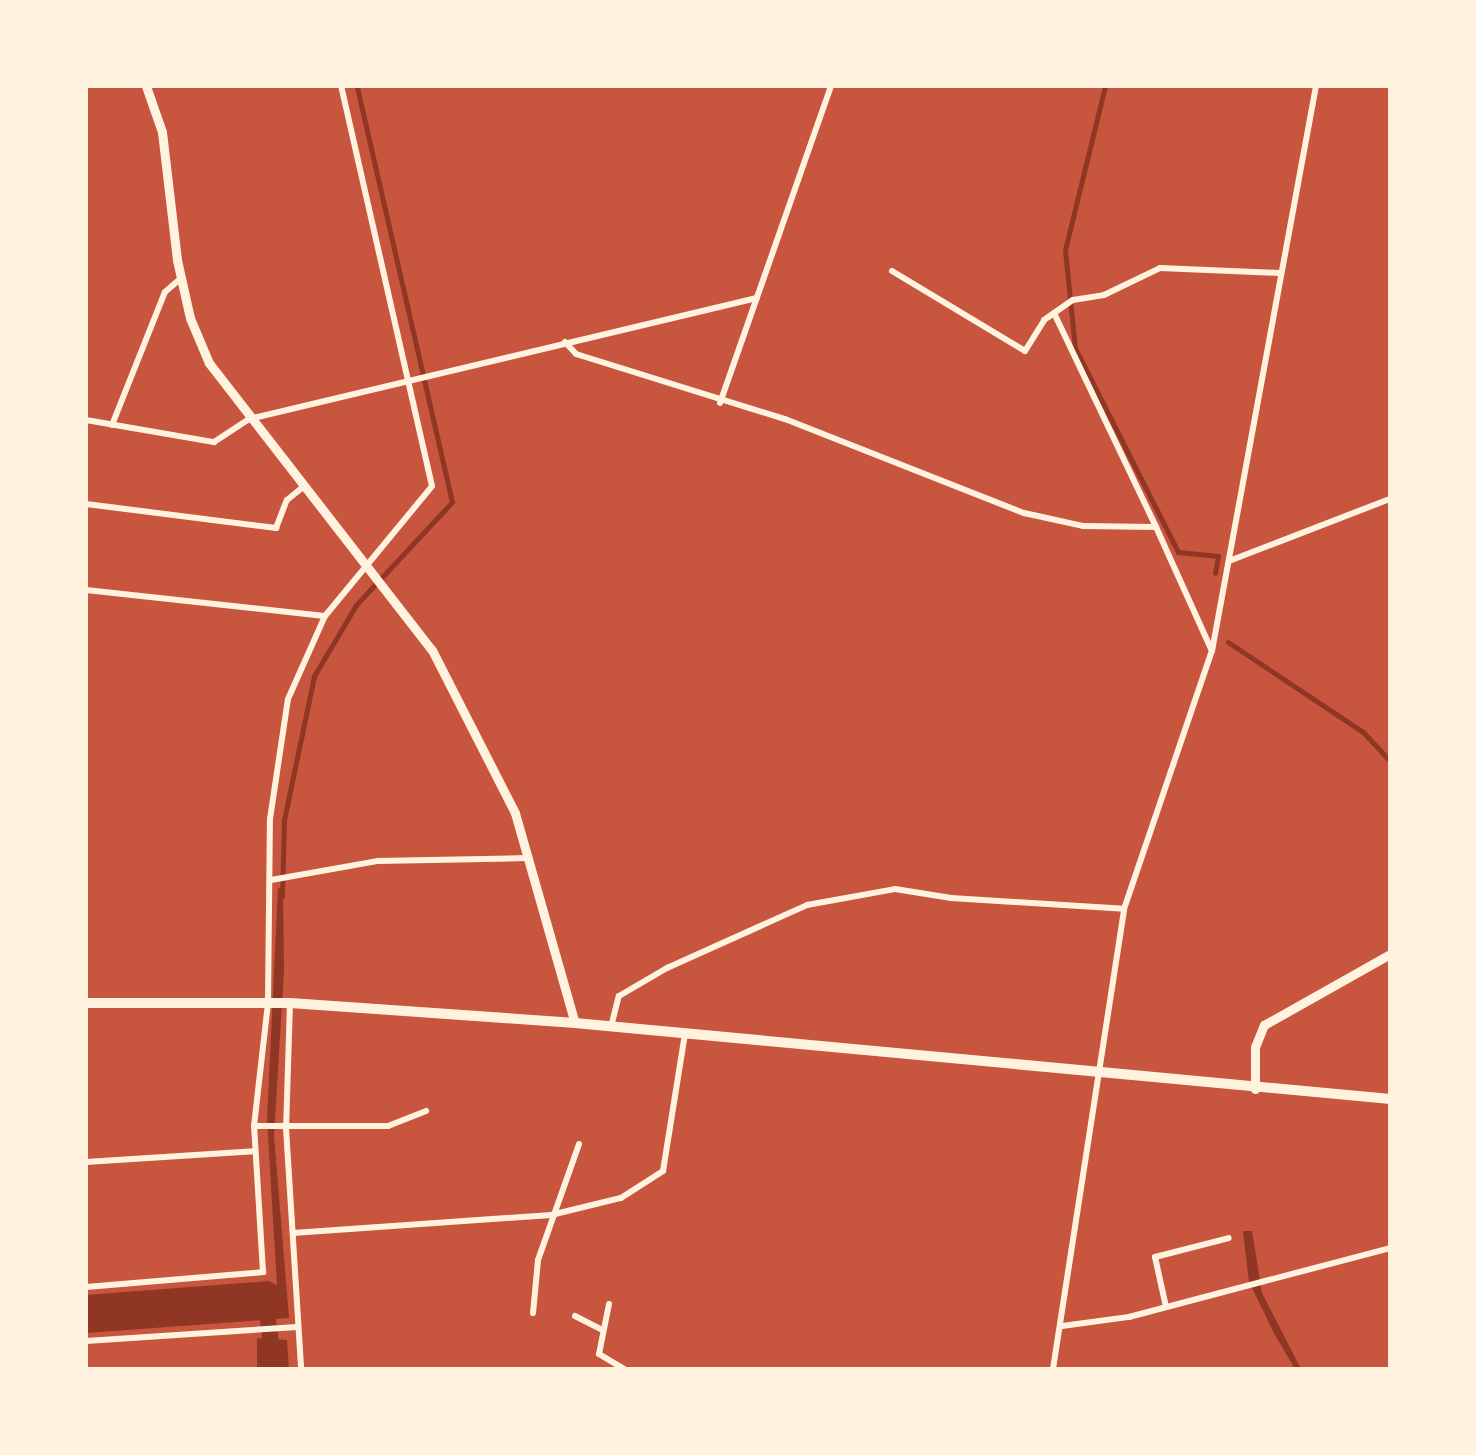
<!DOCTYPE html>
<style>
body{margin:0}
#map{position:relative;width:1476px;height:1455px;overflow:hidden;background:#c8553d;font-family:Raleway,sans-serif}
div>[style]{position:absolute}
.water>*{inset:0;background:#8f3625}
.stream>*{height:5px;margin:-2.5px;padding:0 2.5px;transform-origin:2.5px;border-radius:2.5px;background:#8f3625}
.canal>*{height:16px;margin:-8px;padding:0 8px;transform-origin:8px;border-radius:8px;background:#8f3625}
.minor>*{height:6px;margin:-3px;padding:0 3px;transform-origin:3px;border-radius:3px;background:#fff3e0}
.secondary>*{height:9px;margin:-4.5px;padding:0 4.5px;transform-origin:4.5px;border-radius:4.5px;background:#fff3e0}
.primary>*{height:10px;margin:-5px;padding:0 5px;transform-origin:5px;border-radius:5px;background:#fff3e0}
span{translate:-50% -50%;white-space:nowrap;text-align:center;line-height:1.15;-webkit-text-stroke:8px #fff3e0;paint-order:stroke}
.frame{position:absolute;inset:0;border:88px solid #fff3e0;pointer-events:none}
</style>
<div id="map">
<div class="water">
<i style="clip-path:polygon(278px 888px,283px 890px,284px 970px,274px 1136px,289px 1318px,86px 1333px,86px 1295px,269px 1281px,277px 1285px,267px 1120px)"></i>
<i style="clip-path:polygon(1243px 1231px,1252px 1231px,1262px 1293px,1301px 1369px,1295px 1369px,1275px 1335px,1249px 1282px)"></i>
<i style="clip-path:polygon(257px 1338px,287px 1340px,289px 1369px,257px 1369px)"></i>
</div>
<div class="stream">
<i style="left:1105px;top:86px;width:169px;rotate:103.7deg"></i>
<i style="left:1065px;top:250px;width:99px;rotate:84.2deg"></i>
<i style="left:1075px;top:348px;width:229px;rotate:63.2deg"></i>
<i style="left:1178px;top:552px;width:40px;rotate:5.7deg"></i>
<i style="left:1218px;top:556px;width:17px;rotate:100deg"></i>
<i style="left:1228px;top:642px;width:162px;rotate:33.7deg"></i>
<i style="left:1363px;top:732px;width:40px;rotate:47deg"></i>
<i style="left:282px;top:896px;width:76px;rotate:-88.5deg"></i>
<i style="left:284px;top:820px;width:147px;rotate:-78.2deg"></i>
<i style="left:314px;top:676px;width:82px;rotate:-59.4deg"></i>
<i style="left:356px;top:605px;width:141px;rotate:-47deg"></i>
<i style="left:452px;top:502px;width:427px;rotate:-102.9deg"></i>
</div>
<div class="canal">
<i style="left:266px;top:1303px;width:66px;rotate:83.1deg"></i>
</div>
<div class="minor">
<i style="left:892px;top:271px;width:155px;rotate:31deg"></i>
<i style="left:1025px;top:351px;width:36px;rotate:-58deg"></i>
<i style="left:1044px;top:320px;width:35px;rotate:-35deg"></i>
<i style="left:1073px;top:300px;width:31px;rotate:-9deg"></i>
<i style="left:1104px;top:295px;width:62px;rotate:-25.7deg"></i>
<i style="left:1160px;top:268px;width:119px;rotate:2.4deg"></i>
<i style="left:1054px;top:313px;width:237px;rotate:64.5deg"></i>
<i style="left:565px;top:342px;width:16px;rotate:47deg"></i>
<i style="left:576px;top:354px;width:219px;rotate:17.3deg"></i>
<i style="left:785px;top:419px;width:257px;rotate:21.5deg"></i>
<i style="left:1024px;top:513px;width:60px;rotate:12.4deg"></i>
<i style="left:1083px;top:526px;width:73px;rotate:0.8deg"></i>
<i style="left:1156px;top:527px;width:136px;rotate:65.7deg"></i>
<i style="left:720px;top:403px;width:336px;rotate:-70.7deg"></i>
<i style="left:86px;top:420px;width:130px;rotate:9.8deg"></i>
<i style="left:214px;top:442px;width:42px;rotate:-33.3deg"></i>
<i style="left:249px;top:419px;width:522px;rotate:-13.4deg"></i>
<i style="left:112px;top:425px;width:143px;rotate:-68.3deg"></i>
<i style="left:165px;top:292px;width:21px;rotate:-41deg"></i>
<i style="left:86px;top:504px;width:192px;rotate:7.2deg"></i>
<i style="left:276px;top:528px;width:30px;rotate:-69deg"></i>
<i style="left:287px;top:500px;width:22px;rotate:-39deg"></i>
<i style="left:1229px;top:561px;width:173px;rotate:-21.1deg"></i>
<i style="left:86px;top:590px;width:240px;rotate:6.2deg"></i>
<i style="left:271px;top:880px;width:109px;rotate:-10.1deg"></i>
<i style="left:378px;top:861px;width:150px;rotate:-1.1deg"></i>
<i style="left:290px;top:1003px;width:125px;rotate:91.8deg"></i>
<i style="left:286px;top:1128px;width:241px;rotate:86.4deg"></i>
<i style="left:611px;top:1027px;width:32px;rotate:-76deg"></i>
<i style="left:619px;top:996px;width:56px;rotate:-30.3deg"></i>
<i style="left:667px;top:968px;width:154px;rotate:-24.2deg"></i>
<i style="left:807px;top:905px;width:89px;rotate:-10.3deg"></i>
<i style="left:895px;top:889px;width:57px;rotate:9.1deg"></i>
<i style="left:951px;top:898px;width:173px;rotate:3.6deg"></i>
<i style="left:254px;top:1126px;width:134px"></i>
<i style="left:388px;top:1126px;width:41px;rotate:-21.5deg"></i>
<i style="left:86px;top:1162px;width:168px;rotate:-3.7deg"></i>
<i style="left:293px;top:1233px;width:259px;rotate:-4deg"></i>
<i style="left:551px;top:1215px;width:72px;rotate:-13.7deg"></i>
<i style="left:621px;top:1198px;width:50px;rotate:-32.7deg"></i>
<i style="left:663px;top:1171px;width:139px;rotate:-80.9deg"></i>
<i style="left:86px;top:1287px;width:178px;rotate:-4.8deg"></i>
<i style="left:263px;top:1272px;width:146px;rotate:-93.5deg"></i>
<i style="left:254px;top:1126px;width:124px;rotate:-83.5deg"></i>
<i style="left:268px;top:1003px;width:184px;rotate:-89.4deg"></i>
<i style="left:270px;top:819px;width:121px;rotate:-81.5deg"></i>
<i style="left:288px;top:699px;width:91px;rotate:-66deg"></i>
<i style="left:325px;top:616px;width:168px;rotate:-50.5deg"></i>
<i style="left:432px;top:486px;width:410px;rotate:-102.8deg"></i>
<i style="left:609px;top:1304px;width:51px;rotate:101.3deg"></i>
<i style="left:599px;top:1354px;width:29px;rotate:31deg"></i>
<i style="left:1166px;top:1307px;width:51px;rotate:-102.4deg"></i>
<i style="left:1155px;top:1257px;width:76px;rotate:-14.4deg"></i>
<i style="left:533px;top:1313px;width:53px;rotate:-84.6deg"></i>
<i style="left:538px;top:1260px;width:123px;rotate:-70.5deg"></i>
<i style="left:575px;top:1316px;width:30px;rotate:27deg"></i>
<i style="left:1062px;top:1326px;width:68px;rotate:-7.7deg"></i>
<i style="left:1129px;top:1317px;width:270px;rotate:-14.8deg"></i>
<i style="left:86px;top:1341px;width:212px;rotate:-3.8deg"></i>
<i style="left:1053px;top:1369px;width:465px;rotate:-81.2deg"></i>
<i style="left:1124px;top:909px;width:273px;rotate:-71.2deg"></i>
<i style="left:1212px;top:651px;width:574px;rotate:-79.57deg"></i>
</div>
<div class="secondary">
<i style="left:146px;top:86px;width:49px;rotate:70.8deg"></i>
<i style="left:162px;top:132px;width:129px;rotate:83.3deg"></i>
<i style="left:177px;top:260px;width:59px;rotate:77.4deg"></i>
<i style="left:190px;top:318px;width:49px;rotate:67.1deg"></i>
<i style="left:209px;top:363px;width:363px;rotate:52.2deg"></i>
<i style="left:432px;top:650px;width:183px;rotate:63deg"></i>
<i style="left:515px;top:813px;width:218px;rotate:74.1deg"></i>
<i style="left:1255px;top:1089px;width:42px;rotate:-90deg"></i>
<i style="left:1255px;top:1047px;width:24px;rotate:-68deg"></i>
<i style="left:1264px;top:1025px;width:145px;rotate:-29.4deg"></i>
</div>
<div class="primary">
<i style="left:86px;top:1003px;width:204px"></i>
<i style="left:290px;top:1003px;width:286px;rotate:4deg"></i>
<i style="left:575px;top:1023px;width:819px;rotate:5.33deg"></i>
</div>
<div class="frame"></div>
</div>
